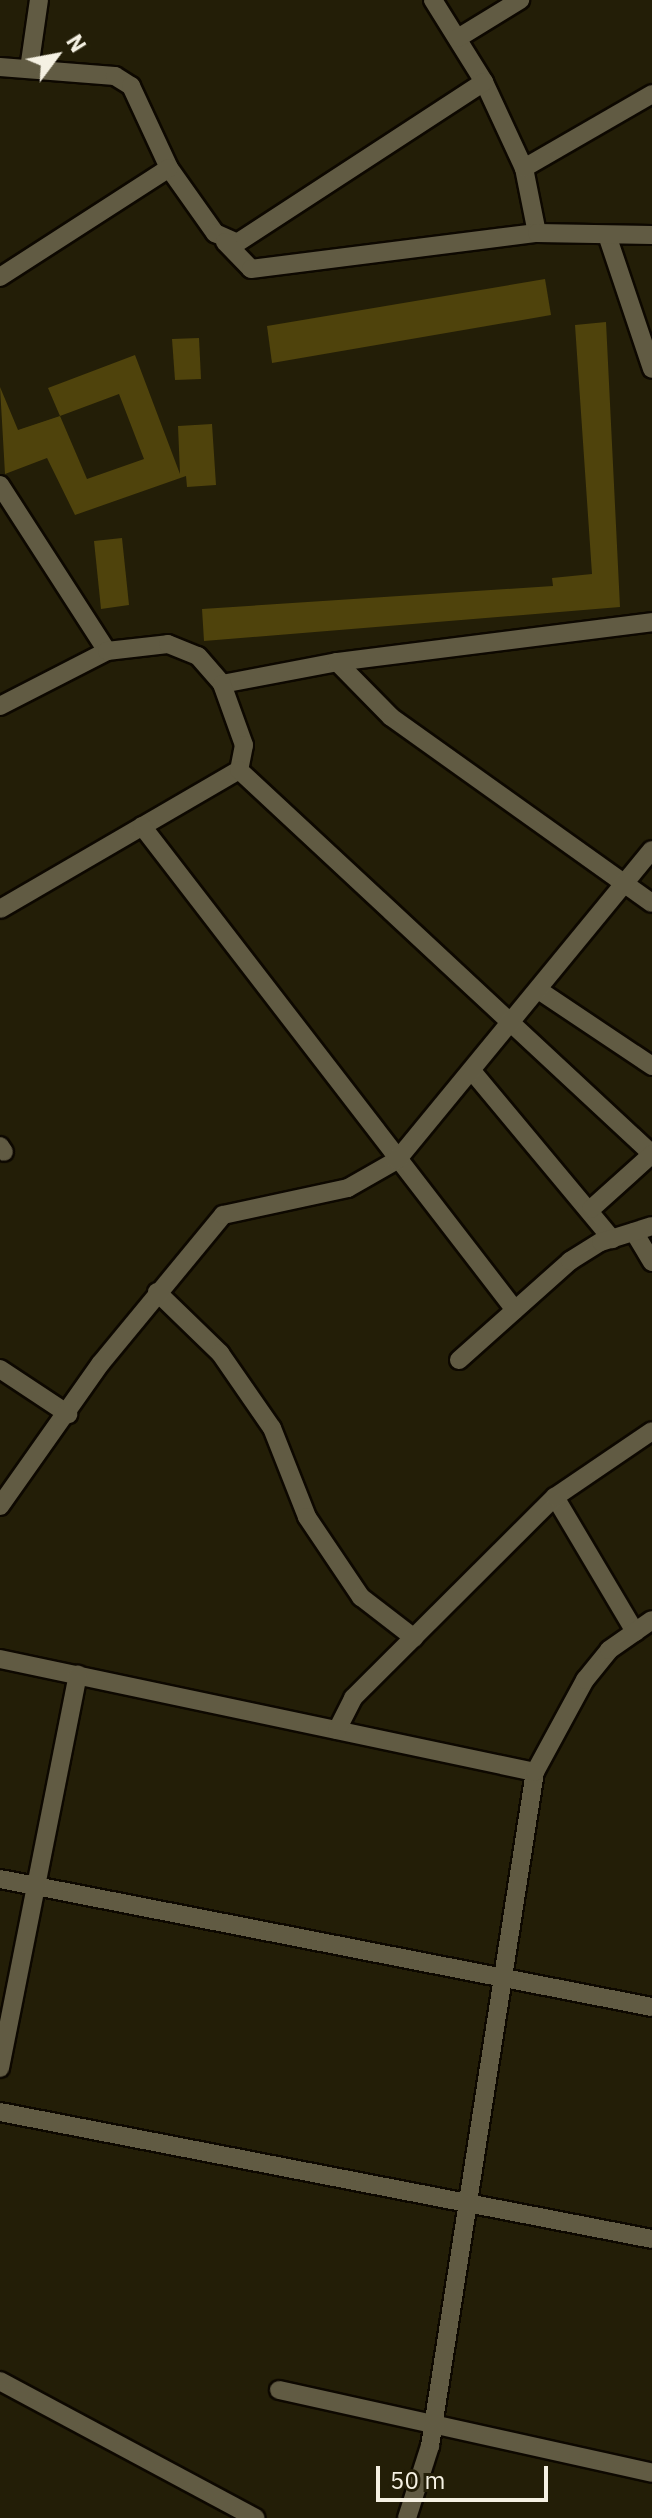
<!DOCTYPE html>
<style>
body{margin:0}
#map{position:relative;width:652px;height:2518px;overflow:hidden;background:#231e07;font-family:"IBM Plex Sans",sans-serif}
div>[style]{position:absolute}
.building>*{inset:0;background:#4f430c}
.roads{filter:drop-shadow(2px 0 #0d0800) drop-shadow(-2px 0 #0d0800) drop-shadow(0 2px #0d0800) drop-shadow(0 -2px #0d0800)}
.street>*{height:18px;margin:-9px;padding:0 9px;transform-origin:9px;border-radius:9px;background:#615b43}
span{translate:-50% -50%;white-space:nowrap;text-align:center;line-height:1.15;-webkit-text-stroke:7px #231e07;paint-order:stroke}
.north{position:absolute;left:16px;top:16px;width:80px;height:80px;-webkit-text-stroke:6px #231e07;paint-order:stroke;rotate:58deg;font-size:22px;font-weight:700;line-height:32px;text-align:center;color:#f5f1e3}
.north::after{content:'';display:block;margin:auto;width:28px;height:36px;background:#f5f1e3;clip-path:polygon(50% 0,100% 100%,50% 72%,0 100%)}
.scale{position:absolute;left:376px;top:2466px;width:172px;height:36px;box-sizing:border-box;border:4px solid #f5f1e3;border-top:0;padding-left:10px;font-size:24px;line-height:28px;white-space:nowrap;color:#f5f1e3;-webkit-text-stroke:6px #231e07;paint-order:stroke}
</style>
<div id="map">
<div class="building">
<i style="clip-path:polygon(545px 279px,551px 315px,272px 363px,267px 326px)"></i>
<i style="clip-path:polygon(606px 322px,620px 607px,204px 641px,202px 609px,553px 586px,552px 578px,592px 574px,575px 325px)"></i>
<i style="clip-path:polygon(199px 338px,201px 379px,175px 380px,172px 339px)"></i>
<i style="clip-path:polygon(evenodd,135px 355px,180px 474px,178px 426px,212px 424px,216px 485px,187px 487px,186px 476px,75px 515px,47px 458px,5px 474px,0 387px,18px 430px,60px 416px,48px 388px,135px 355px,119px 394px,144px 459px,87px 479px,60px 416px,119px 394px)"></i>
<i style="clip-path:polygon(122px 538px,129px 605px,101px 609px,94px 541px)"></i>
</div>
<div class="roads">
<div class="street">
<i style="left:433px;top:0;width:97px;rotate:58.1deg"></i>
<i style="left:484px;top:82px;width:95px;rotate:65.1deg"></i>
<i style="left:524px;top:168px;width:66px;rotate:78.7deg"></i>
<i style="left:458px;top:38px;width:73px;rotate:-31.5deg"></i>
<i style="left:0;top:67px;width:115px;rotate:4.5deg"></i>
<i style="left:115px;top:76px;width:19px;rotate:32deg"></i>
<i style="left:131px;top:86px;width:90px;rotate:65.1deg"></i>
<i style="left:169px;top:168px;width:80px;rotate:54.7deg"></i>
<i style="left:215px;top:233px;width:24px;rotate:24deg"></i>
<i style="left:237px;top:243px;width:295px;rotate:-33.1deg"></i>
<i style="left:29px;top:69px;width:70px;rotate:-81.8deg"></i>
<i style="left:524px;top:168px;width:148px;rotate:-30deg"></i>
<i style="left:608px;top:238px;width:138px;rotate:71.4deg"></i>
<i style="left:225px;top:242px;width:37px;rotate:46deg"></i>
<i style="left:251px;top:269px;width:288px;rotate:-7.2deg"></i>
<i style="left:537px;top:233px;width:115px;rotate:1deg"></i>
<i style="left:0;top:277px;width:201px;rotate:-32.8deg"></i>
<i style="left:0;top:485px;width:197px;rotate:57.2deg"></i>
<i style="left:337px;top:662px;width:77px;rotate:45.5deg"></i>
<i style="left:391px;top:717px;width:320px;rotate:35.5deg"></i>
<i style="left:222px;top:684px;width:117px;rotate:-10.8deg"></i>
<i style="left:337px;top:662px;width:318px;rotate:-7.2deg"></i>
<i style="left:0;top:706px;width:120px;rotate:-27.2deg"></i>
<i style="left:107px;top:651px;width:61px;rotate:-6.5deg"></i>
<i style="left:168px;top:644px;width:32px;rotate:22deg"></i>
<i style="left:198px;top:656px;width:37px;rotate:49deg"></i>
<i style="left:222px;top:684px;width:65px;rotate:70.2deg"></i>
<i style="left:244px;top:745px;width:25px;rotate:101deg"></i>
<i style="left:239px;top:770px;width:276px;rotate:149.8deg"></i>
<i style="left:239px;top:770px;width:564px;rotate:42.92deg"></i>
<i style="left:142px;top:826px;width:611px;rotate:52.38deg"></i>
<i style="left:540px;top:991px;width:135px;rotate:33.8deg"></i>
<i style="left:472px;top:1071px;width:219px;rotate:50.2deg"></i>
<i style="left:0;top:1146px;width:7px;rotate:56deg"></i>
<i style="left:591px;top:1209px;width:82px;rotate:-42deg"></i>
<i style="left:634px;top:1232px;width:35px;rotate:59deg"></i>
<i style="left:157px;top:1292px;width:88px;rotate:44.1deg"></i>
<i style="left:220px;top:1353px;width:91px;rotate:55.3deg"></i>
<i style="left:272px;top:1428px;width:96px;rotate:68.5deg"></i>
<i style="left:307px;top:1517px;width:97px;rotate:56deg"></i>
<i style="left:361px;top:1597px;width:67px;rotate:37.7deg"></i>
<i style="left:459px;top:1360px;width:149px;rotate:-41.7deg"></i>
<i style="left:570px;top:1261px;width:36px;rotate:-32deg"></i>
<i style="left:601px;top:1242px;width:53px;rotate:-17.4deg"></i>
<i style="left:0;top:1369px;width:82px;rotate:33.5deg"></i>
<i style="left:555px;top:1497px;width:157px;rotate:59.3deg"></i>
<i style="left:0;top:1506px;width:175px;rotate:-54.8deg"></i>
<i style="left:101px;top:1363px;width:192px;rotate:-50.5deg"></i>
<i style="left:223px;top:1215px;width:128px;rotate:-12.2deg"></i>
<i style="left:348px;top:1188px;width:56px;rotate:-29.7deg"></i>
<i style="left:397px;top:1160px;width:401px;rotate:-50.6deg"></i>
<i style="left:0;top:1659px;width:547px;rotate:11.93deg"></i>
<i style="left:337px;top:1730px;width:36px;rotate:-63deg"></i>
<i style="left:353px;top:1698px;width:285px;rotate:-44.9deg"></i>
<i style="left:555px;top:1497px;width:117px;rotate:-34.2deg"></i>
<i style="left:0;top:1879px;width:664px;rotate:11.11deg"></i>
<i style="left:0;top:2068px;width:401px;rotate:-78.8deg"></i>
<i style="left:0;top:2112px;width:664px;rotate:11.02deg"></i>
<i style="left:0;top:2381px;width:290px;rotate:28.2deg"></i>
<i style="left:279px;top:2390px;width:382px;rotate:12.5deg"></i>
<i style="left:407px;top:2518px;width:76px;rotate:-72.3deg"></i>
<i style="left:430px;top:2446px;width:682px;rotate:-81.15deg"></i>
<i style="left:535px;top:1772px;width:105px;rotate:-61.5deg"></i>
<i style="left:585px;top:1680px;width:38px;rotate:-51deg"></i>
<i style="left:609px;top:1650px;width:52px;rotate:-34.9deg"></i>
</div>
</div>
<div class="north">N</div>
<div class="scale">50 m</div>
</div>
